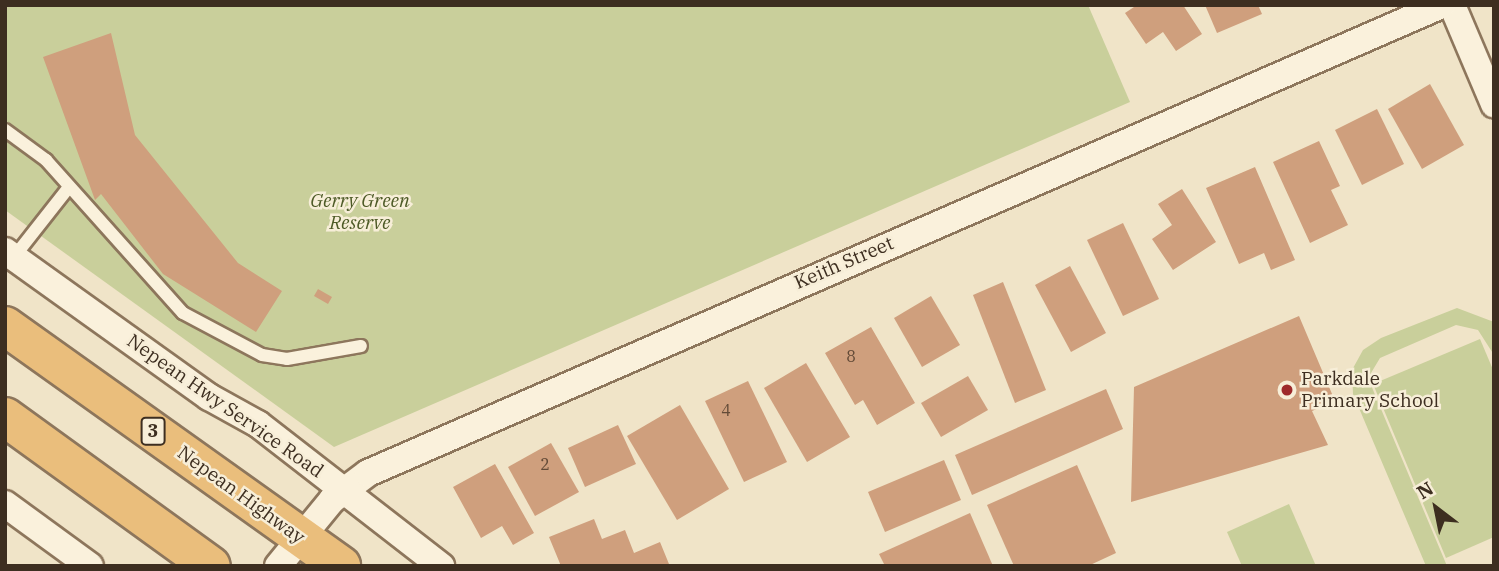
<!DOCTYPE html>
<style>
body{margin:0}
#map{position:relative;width:1499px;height:571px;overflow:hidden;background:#f0e4c8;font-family:"IBM Plex Serif",serif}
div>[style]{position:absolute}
.green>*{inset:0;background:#c9cf9b}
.building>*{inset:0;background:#cf9f7d}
.roads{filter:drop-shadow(2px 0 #8d765c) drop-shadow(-2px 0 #8d765c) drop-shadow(0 2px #8d765c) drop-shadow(0 -2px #8d765c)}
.service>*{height:12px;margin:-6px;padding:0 6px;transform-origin:6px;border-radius:6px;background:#faf1dc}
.minor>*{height:26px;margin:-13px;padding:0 13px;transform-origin:13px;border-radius:13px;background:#faf1dc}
.trunk>*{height:38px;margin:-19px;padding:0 19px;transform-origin:19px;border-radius:19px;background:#eabe7c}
.dots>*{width:19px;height:19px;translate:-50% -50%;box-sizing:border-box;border:4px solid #f7eed8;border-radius:50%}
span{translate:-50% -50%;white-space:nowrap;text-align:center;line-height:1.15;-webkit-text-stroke:5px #f7eed8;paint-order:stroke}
.number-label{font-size:16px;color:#624a37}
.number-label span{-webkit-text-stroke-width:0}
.shield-label span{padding:2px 5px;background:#f7eed8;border:2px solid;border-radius:5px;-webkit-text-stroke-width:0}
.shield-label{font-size:18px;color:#3d2e20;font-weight:700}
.park-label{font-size:19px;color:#4d5a26;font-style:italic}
.street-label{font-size:19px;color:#3d2e20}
.poi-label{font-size:19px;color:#3d2e20}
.left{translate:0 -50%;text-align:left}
.frame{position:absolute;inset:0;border:7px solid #3d2e20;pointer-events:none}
.north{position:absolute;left:1401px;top:473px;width:70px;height:70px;-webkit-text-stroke:5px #f7eed8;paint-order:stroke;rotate:328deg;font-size:19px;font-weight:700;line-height:28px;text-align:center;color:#3d2e20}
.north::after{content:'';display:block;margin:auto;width:24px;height:32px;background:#3d2e20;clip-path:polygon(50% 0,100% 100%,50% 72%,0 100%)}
</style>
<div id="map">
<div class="green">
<i style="clip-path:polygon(5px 5px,1088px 5px,1130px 102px,334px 447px,5px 210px)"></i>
<i style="clip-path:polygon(1457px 308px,1494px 322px,1494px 355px,1478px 330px,1456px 325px,1380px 358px,1368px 378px,1447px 566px,1426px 566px,1353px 394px,1352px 370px,1363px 350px,1381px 338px)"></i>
<i style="clip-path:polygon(1480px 339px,1494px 372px,1494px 537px,1446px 558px,1373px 384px)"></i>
<i style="clip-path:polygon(1289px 504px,1316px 566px,1242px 566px,1227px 532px)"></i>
</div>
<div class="building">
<i style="clip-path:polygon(1137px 5px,1183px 5px,1202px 34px,1176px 51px,1163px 32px,1146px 44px,1125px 13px)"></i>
<i style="clip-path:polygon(1205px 5px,1258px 5px,1262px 14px,1217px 33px)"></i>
<i style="clip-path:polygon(111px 33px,135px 135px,238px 263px,282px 291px,256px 332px,163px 274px,101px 194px,95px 200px,43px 57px)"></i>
<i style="clip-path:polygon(1430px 84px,1464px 145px,1422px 169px,1388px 109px)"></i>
<i style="clip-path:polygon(1377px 109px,1404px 164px,1362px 185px,1335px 130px)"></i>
<i style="clip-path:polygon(1319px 141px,1340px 186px,1331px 190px,1348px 225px,1310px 243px,1273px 162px)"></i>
<i style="clip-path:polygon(1255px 167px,1295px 260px,1271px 270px,1264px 253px,1239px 264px,1206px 188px)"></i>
<i style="clip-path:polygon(1182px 189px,1216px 242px,1173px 270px,1152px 239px,1172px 225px,1158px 204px)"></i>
<i style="clip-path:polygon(1123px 223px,1159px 299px,1123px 316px,1087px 240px)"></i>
<i style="clip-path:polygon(1070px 266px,1106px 333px,1071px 352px,1035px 285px)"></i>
<i style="clip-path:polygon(1003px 282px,1046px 390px,1015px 403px,973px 295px)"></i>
<i style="clip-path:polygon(318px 289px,332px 297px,328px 304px,314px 296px)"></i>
<i style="clip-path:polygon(931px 296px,960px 345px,922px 367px,894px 318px)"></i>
<i style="clip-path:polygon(1299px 316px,1335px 401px,1312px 411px,1328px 445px,1131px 502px,1134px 387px)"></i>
<i style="clip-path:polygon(871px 327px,915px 403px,877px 425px,863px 400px,855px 405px,825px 353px)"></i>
<i style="clip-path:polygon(806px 363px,850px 437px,807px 462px,764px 388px)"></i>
<i style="clip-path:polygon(968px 376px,988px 410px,941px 437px,921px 403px)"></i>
<i style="clip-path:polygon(748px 381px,787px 462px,744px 482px,705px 401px)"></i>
<i style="clip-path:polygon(1106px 389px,1123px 429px,972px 495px,955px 455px)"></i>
<i style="clip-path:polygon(680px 405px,729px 489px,677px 520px,627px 436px)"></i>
<i style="clip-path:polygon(618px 425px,636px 464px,585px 487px,568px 448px)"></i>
<i style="clip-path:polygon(551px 443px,579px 492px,535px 516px,508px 467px)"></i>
<i style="clip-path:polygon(944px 460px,961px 500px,885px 532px,868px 492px)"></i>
<i style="clip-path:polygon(495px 464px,534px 533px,513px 545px,502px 526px,481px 538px,453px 487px)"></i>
<i style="clip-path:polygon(1077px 465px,1116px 553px,1088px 566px,1014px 566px,987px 505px)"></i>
<i style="clip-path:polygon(970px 513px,993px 566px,885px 566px,879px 554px)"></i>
<i style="clip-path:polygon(594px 519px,602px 539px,625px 530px,634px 553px,660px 542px,669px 564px,561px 566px,549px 537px)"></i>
</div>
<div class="roads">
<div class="service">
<i style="left:5px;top:130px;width:51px;rotate:36.2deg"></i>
<i style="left:46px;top:160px;width:205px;rotate:48.2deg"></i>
<i style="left:183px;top:313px;width:89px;rotate:28deg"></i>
<i style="left:262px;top:355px;width:25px;rotate:9deg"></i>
<i style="left:287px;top:359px;width:75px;rotate:-10deg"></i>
<i style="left:14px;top:257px;width:89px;rotate:-51.8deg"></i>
</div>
<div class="minor">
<i style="left:1452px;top:5px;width:108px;rotate:67deg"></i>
<i style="left:5px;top:251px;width:251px;rotate:35.6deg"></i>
<i style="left:209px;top:397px;width:56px;rotate:28.9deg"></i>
<i style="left:258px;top:424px;width:232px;rotate:37.8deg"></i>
<i style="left:5px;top:504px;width:105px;rotate:36.1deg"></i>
<i style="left:278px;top:566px;width:85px;rotate:-50.7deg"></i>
<i style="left:332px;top:500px;width:45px;rotate:-36.9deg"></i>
<i style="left:368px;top:473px;width:1172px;rotate:-23.55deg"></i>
</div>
<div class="trunk">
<i style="left:5px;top:326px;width:413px;rotate:35.5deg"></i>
<i style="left:5px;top:417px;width:254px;rotate:35.9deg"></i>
</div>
</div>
<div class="dots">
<i style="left:1287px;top:390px;background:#9e2a2b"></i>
</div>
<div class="number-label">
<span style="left:851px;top:356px">8</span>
<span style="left:726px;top:410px">4</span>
<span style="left:545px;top:464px">2</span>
</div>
<div class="shield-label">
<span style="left:153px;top:431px">3</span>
</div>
<div class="park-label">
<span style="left:360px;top:212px">Gerry Green<br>Reserve</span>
</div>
<div class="street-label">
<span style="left:844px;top:263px;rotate:-23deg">Keith Street</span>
<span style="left:225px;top:406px;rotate:35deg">Nepean Hwy Service Road</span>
<span style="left:241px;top:495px;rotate:36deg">Nepean Highway</span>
</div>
<div class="poi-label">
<span class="left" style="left:1301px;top:390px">Parkdale<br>Primary School</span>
</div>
<div class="frame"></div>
<div class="north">N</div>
</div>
